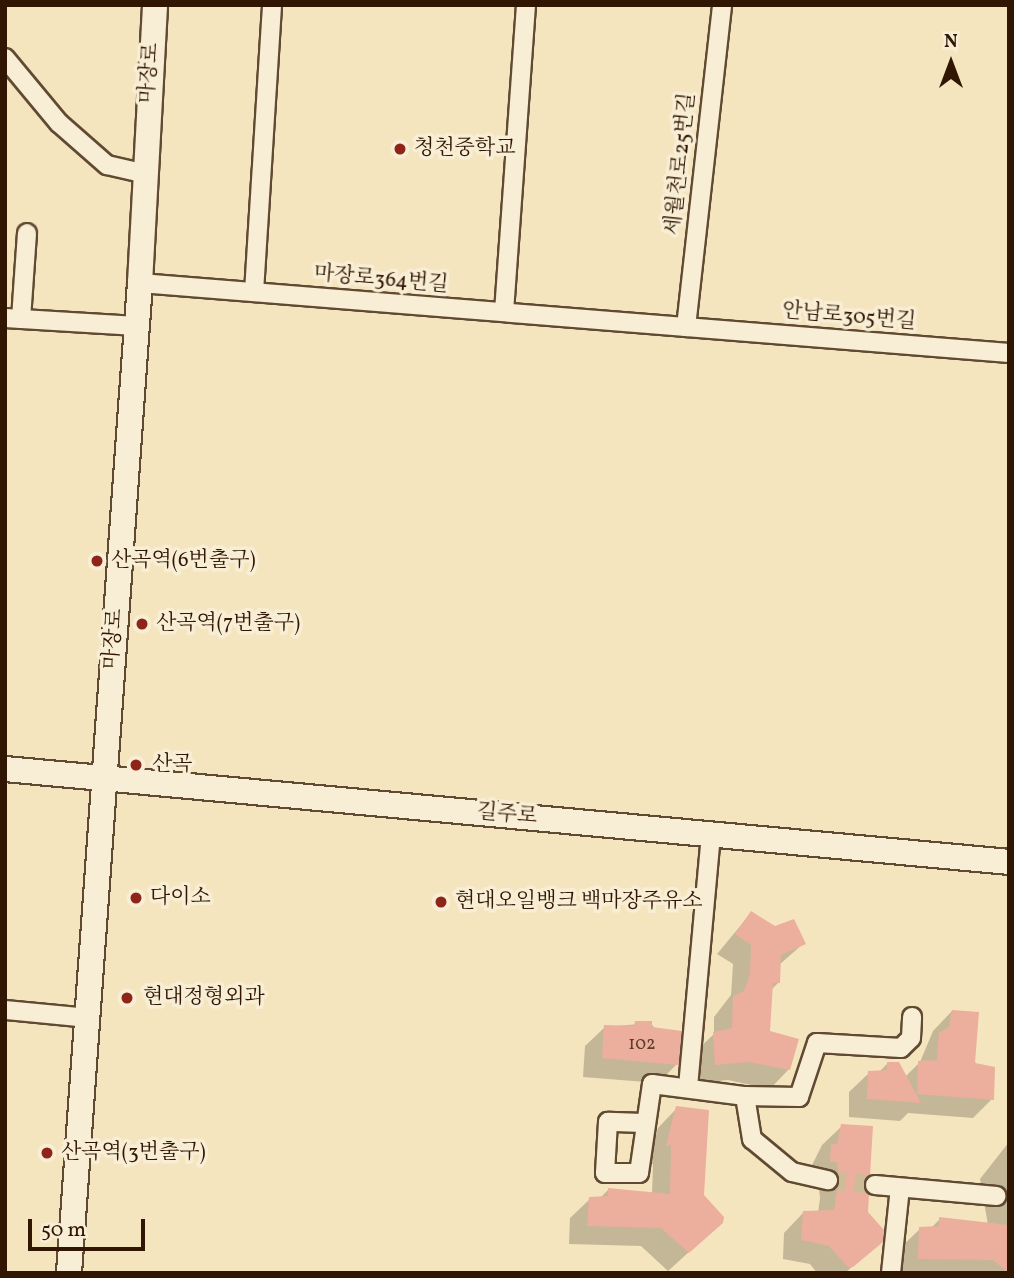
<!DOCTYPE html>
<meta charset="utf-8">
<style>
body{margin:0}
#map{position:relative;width:1014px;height:1278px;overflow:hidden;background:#f5e5be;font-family:Vollkorn,"Noto Serif KR",serif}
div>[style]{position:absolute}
.shadow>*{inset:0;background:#0003}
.building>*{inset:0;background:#ecae9d}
.minor-tunnel>*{height:18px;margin-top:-9px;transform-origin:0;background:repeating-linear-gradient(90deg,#cebc99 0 18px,transparent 0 27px)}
.roads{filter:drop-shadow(2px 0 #614a32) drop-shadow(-2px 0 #614a32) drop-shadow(0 2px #614a32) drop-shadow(0 -2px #614a32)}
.minor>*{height:18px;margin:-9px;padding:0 9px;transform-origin:9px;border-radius:9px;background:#f8eed5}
.secondary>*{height:24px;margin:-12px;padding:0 12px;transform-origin:12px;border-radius:12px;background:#f8eed5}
.dots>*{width:19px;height:19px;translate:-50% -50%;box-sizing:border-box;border:4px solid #f8eed5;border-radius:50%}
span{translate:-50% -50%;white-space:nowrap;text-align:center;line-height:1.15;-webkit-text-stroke:7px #f8eed5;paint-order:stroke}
.number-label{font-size:18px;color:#5f3c2a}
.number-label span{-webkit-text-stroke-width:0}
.street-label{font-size:21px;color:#301603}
.poi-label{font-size:21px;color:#301603}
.left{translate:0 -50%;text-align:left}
.frame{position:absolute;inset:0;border:7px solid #301603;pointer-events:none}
.north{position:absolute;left:916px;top:28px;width:70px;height:70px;-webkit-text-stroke:5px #f8eed5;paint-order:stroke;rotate:0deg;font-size:19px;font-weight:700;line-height:28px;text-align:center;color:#301603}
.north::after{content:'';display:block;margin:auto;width:24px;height:32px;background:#301603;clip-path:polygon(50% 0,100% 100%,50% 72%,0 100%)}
.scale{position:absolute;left:28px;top:1219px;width:117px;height:32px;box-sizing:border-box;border:4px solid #301603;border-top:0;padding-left:9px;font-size:21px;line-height:24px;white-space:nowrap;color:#301603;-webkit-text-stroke:5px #f8eed5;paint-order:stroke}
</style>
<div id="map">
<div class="shadow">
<i style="clip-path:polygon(751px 913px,804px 943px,779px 965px,778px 983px,771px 990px,768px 1032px,789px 1069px,770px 1089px,728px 1080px,697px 1083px,694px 1053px,714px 1034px,714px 1017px,731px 995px,733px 964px,717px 954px)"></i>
<i style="clip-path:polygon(952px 1011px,992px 1099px,973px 1118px,908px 1113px,900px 1121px,849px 1117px,849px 1092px,869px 1073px,879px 1072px,887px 1064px,905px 1077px,920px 1062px,933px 1031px)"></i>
<i style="clip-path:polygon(651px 1023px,677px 1064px,658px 1083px,583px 1077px,585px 1046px,605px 1027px)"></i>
<i style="clip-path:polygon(677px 1108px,703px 1196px,721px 1223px,668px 1271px,641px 1246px,569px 1244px,570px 1218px,590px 1199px,600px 1198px,609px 1189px,652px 1194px,653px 1164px,648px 1164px,658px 1128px)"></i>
<i style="clip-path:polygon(842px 1126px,867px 1213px,881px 1241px,845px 1273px,817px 1273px,810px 1264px,783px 1259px,784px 1233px,803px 1213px,818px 1213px,820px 1198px,818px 1181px,811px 1181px,812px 1165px,822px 1145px)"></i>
<i style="clip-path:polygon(1009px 1142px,1009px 1273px,899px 1273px,900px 1248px,920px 1229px,931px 1228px,940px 1219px,988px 1225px,980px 1179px)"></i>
</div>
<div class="building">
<i style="clip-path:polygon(751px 911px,775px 926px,794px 919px,806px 944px,781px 955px,780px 983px,773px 983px,770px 1031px,799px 1039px,790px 1070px,749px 1062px,715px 1065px,713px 1032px,732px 1028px,733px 996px,744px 991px,750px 974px,751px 945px,735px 934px)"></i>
<i style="clip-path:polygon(952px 1010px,979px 1012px,975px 1063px,995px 1067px,994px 1100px,917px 1094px,918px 1061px,937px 1060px,939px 1033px,949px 1027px)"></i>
<i style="clip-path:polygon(635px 1021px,652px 1021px,652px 1027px,682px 1031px,679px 1065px,602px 1058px,604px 1025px,634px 1026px)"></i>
<i style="clip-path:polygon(887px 1062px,899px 1062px,921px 1103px,867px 1099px,868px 1071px,887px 1070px)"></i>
<i style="clip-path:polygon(676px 1106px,709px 1110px,704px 1195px,724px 1217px,723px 1223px,689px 1253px,661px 1228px,587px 1226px,589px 1197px,608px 1196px,608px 1188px,670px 1194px,671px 1145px,666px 1146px)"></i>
<i style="clip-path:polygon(841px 1124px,873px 1126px,870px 1175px,864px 1185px,869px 1195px,868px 1212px,884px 1230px,883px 1242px,853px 1267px,848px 1267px,829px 1246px,801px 1240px,803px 1211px,834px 1210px,839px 1177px,837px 1162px,830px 1162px,831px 1144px,837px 1144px)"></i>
<i style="clip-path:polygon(939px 1217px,1009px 1225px,1009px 1273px,993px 1260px,918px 1259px,919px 1227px,939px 1226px)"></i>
</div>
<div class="minor-tunnel">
<i style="left:828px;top:1180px;width:47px;rotate:6.1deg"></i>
</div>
<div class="roads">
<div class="minor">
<i style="left:5px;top:58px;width:85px;rotate:50.3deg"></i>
<i style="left:59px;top:123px;width:64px;rotate:41.2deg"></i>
<i style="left:107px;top:165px;width:37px;rotate:13deg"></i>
<i style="left:140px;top:283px;width:872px;rotate:4.61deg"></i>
<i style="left:254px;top:292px;width:288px;rotate:-86.4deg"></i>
<i style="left:504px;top:312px;width:308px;rotate:-85.9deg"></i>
<i style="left:5px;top:318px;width:132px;rotate:3.5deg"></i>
<i style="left:21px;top:319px;width:86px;rotate:-86deg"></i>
<i style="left:686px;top:327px;width:324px;rotate:-83.6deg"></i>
<i style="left:5px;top:1010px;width:83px;rotate:5.5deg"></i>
<i style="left:688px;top:1087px;width:254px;rotate:-84.8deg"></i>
<i style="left:745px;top:1096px;width:44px;rotate:80.8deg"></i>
<i style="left:752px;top:1139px;width:52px;rotate:39.5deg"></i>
<i style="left:792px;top:1172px;width:37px;rotate:13deg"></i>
<i style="left:643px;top:1123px;width:35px;rotate:-178deg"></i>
<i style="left:608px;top:1122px;width:51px;rotate:93.4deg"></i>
<i style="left:605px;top:1173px;width:34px"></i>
<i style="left:639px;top:1173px;width:90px;rotate:-81.7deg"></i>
<i style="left:652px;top:1084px;width:94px;rotate:7.4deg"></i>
<i style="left:745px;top:1096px;width:54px;rotate:1.1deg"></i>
<i style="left:799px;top:1097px;width:57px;rotate:-71.6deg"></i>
<i style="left:817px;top:1043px;width:84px;rotate:3.4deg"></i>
<i style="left:901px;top:1048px;width:14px;rotate:-45deg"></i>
<i style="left:911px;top:1038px;width:21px;rotate:-87deg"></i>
<i style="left:875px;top:1185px;width:122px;rotate:5.2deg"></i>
<i style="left:891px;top:1273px;width:85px;rotate:-84deg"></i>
</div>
<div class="secondary">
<i style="left:5px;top:769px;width:1008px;rotate:5.29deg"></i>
<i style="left:69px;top:1273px;width:993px;rotate:-85.9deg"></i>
<i style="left:140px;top:283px;width:278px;rotate:-86.9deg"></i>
</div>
</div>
<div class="dots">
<i style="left:400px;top:149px;background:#8f2418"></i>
<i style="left:97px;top:561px;background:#8f2418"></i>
<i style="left:142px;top:624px;background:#8f2418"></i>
<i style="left:136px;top:765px;background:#8f2418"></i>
<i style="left:136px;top:898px;background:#8f2418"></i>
<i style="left:441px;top:902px;background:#8f2418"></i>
<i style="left:127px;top:998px;background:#8f2418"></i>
<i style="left:47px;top:1153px;background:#8f2418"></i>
</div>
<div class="number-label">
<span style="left:642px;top:1045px">102</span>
</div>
<div class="street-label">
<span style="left:150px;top:73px;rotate:-86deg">마장로</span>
<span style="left:681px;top:164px;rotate:-84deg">세월천로25번길</span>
<span style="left:381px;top:280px;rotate:5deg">마장로364번길</span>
<span style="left:849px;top:317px;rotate:5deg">안남로305번길</span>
<span style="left:114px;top:639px;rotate:-86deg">마장로</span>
<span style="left:507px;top:815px;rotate:5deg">길주로</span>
</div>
<div class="poi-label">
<span class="left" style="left:414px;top:149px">청천중학교</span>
<span class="left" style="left:111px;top:561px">산곡역(6번출구)</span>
<span class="left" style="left:156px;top:624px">산곡역(7번출구)</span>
<span class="left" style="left:152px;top:765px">산곡</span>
<span class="left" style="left:150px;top:898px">다이소</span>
<span class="left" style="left:455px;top:902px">현대오일뱅크 백마장주유소</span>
<span class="left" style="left:143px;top:998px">현대정형외과</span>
<span class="left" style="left:61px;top:1153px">산곡역(3번출구)</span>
</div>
<div class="frame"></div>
<div class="north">N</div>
<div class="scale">50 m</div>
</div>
